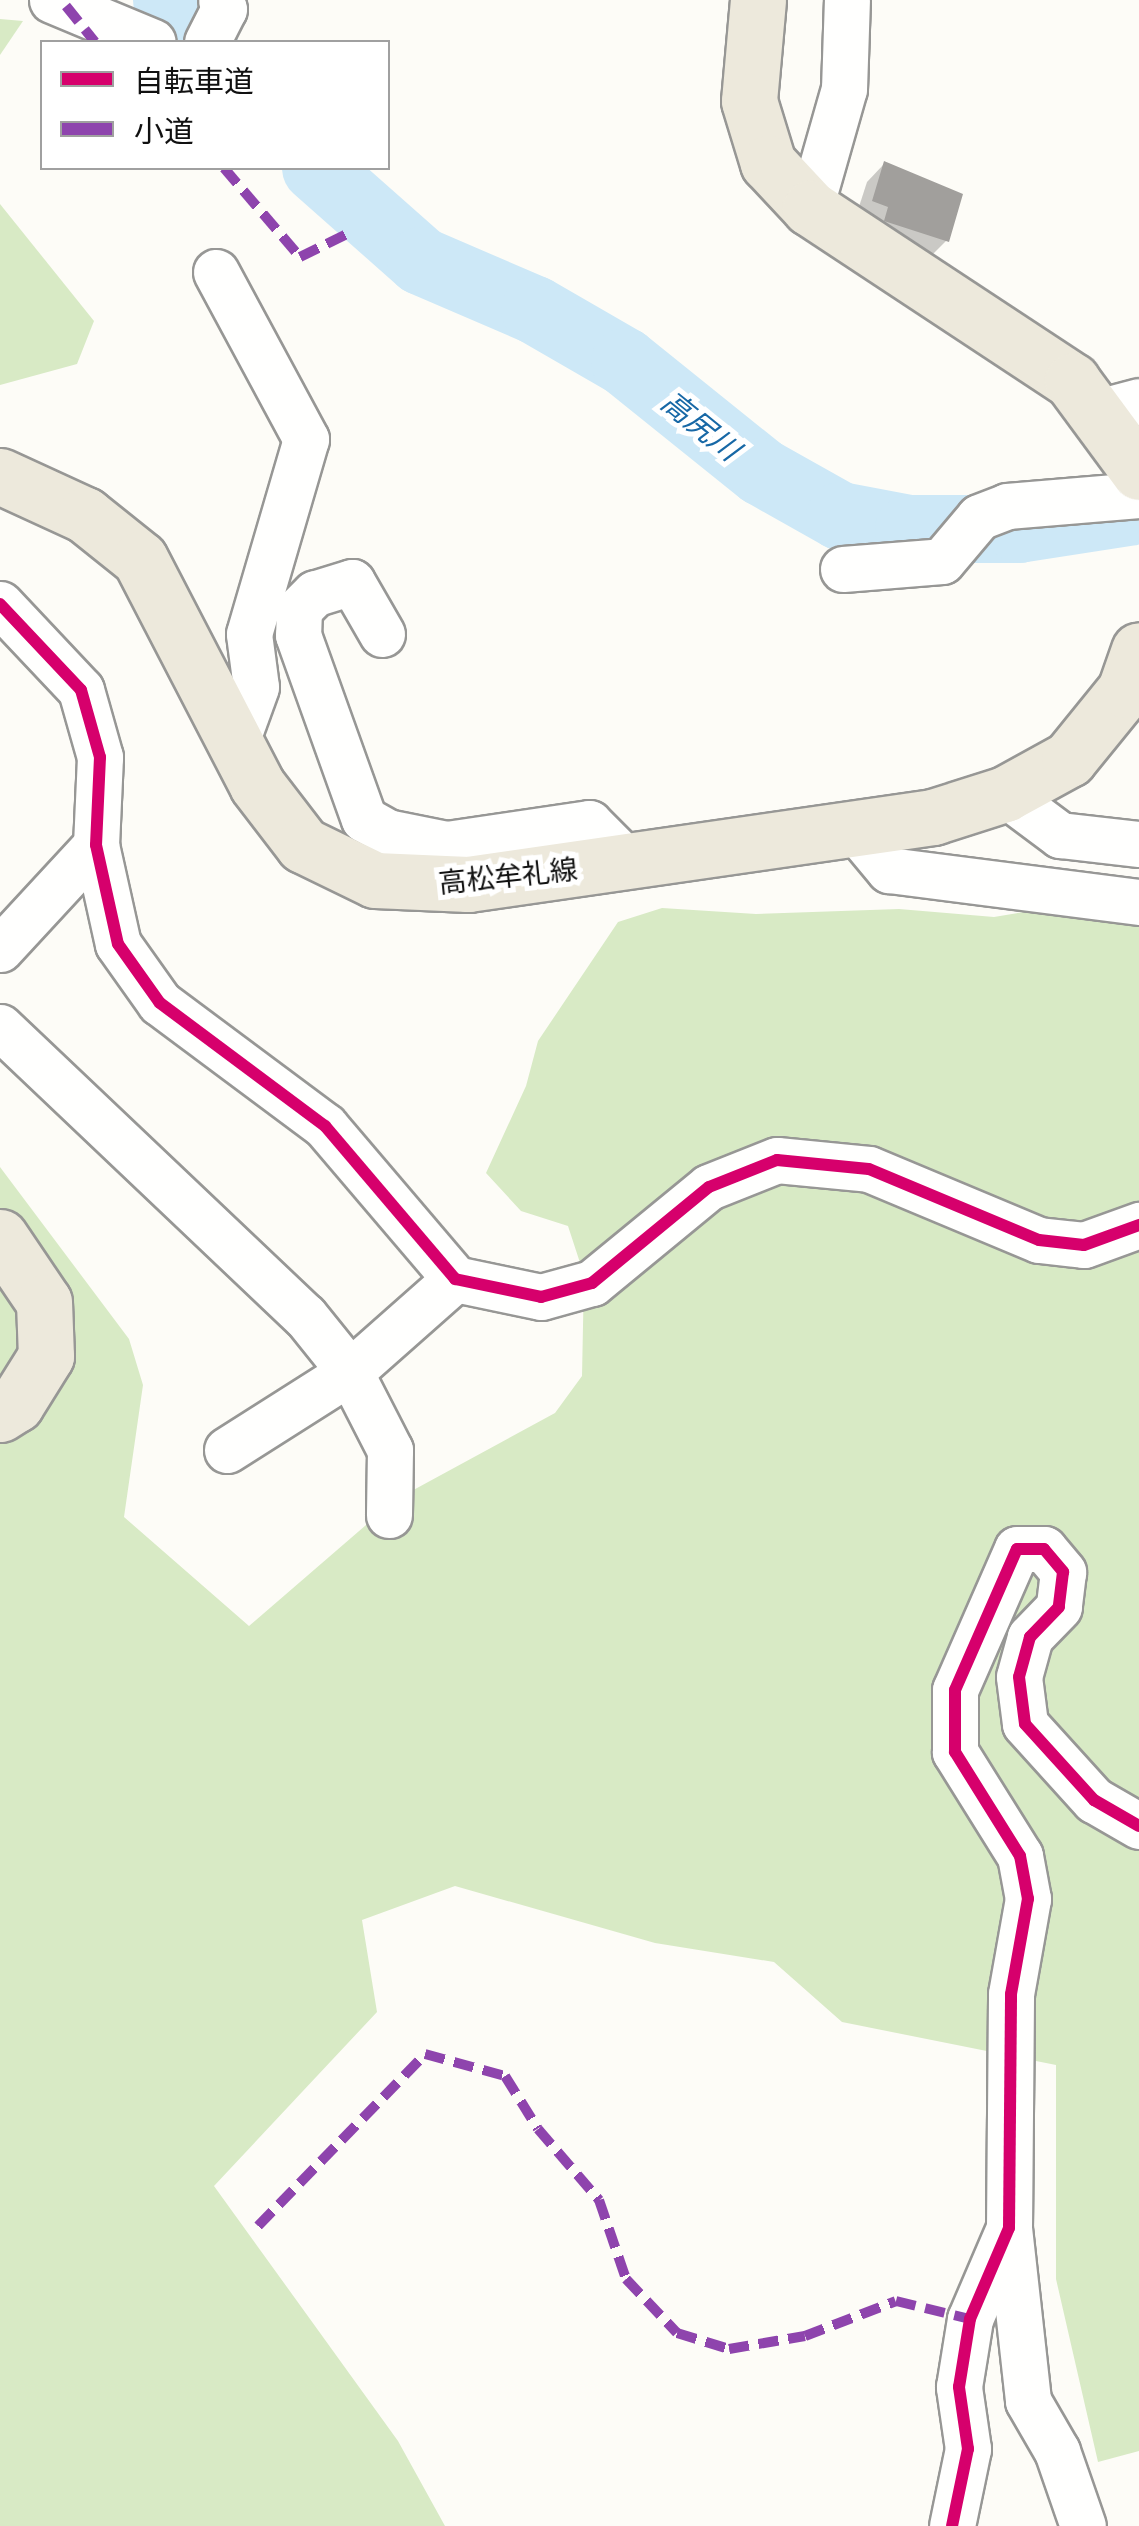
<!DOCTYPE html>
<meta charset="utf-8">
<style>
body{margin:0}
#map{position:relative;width:1139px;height:2526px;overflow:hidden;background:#fdfcf7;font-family:Literata,"Noto Sans JP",serif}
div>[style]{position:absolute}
.forest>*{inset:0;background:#d8eac5}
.shadow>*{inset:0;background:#0003}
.river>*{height:68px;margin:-34px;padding:0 34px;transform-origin:34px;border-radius:34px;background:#cde8f7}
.building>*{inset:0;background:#a19f9c}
.roads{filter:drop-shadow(2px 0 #979795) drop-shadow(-2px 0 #979795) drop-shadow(0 2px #979795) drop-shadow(0 -2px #979795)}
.minor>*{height:45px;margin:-22.5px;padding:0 22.5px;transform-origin:22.5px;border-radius:22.5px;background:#fffffe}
.major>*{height:55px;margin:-27.5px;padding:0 27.5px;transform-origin:27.5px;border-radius:27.5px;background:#ede9dc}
.quiet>*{height:10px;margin-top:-5px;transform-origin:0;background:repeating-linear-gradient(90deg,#8e44ad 0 20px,transparent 0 30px)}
.cycleway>*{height:12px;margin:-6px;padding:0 6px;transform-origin:6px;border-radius:6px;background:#d6006c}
span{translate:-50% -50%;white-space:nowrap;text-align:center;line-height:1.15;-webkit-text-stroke:10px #fff;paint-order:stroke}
.street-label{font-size:28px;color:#111}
.water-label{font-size:30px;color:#1768a6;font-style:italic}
.legend{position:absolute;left:40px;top:40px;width:350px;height:130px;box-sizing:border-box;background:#fff;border:2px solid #a0a0a0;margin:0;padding:12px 18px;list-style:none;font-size:30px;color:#111}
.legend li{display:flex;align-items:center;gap:20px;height:50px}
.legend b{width:50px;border:2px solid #a0a0a0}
</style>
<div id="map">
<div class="forest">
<i style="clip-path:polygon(0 19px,23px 21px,0 55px)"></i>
<i style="clip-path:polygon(0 204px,94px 321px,77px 364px,0 385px)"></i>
<i style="clip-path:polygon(1089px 901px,1139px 913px,1139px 2451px,1098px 2462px,1056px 2279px,1056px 2065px,842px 2022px,774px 1962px,655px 1943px,455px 1886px,362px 1920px,377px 2012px,214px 2186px,398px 2441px,445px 2526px,0 2526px,0 1167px,129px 1339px,143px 1385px,124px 1517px,249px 1626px,395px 1500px,555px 1413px,582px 1376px,584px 1275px,568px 1226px,521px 1211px,486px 1173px,526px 1086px,538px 1041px,618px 922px,662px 908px,756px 914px,899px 909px,994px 917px)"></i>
</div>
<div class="shadow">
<i style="clip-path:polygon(884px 164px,947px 240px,929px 258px,855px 219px,867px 182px)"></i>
</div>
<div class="river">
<i style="left:167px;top:0;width:56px;rotate:48.6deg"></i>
<i style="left:316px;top:168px;width:140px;rotate:41.5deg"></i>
<i style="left:421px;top:261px;width:124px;rotate:23.3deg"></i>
<i style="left:535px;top:310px;width:104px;rotate:30deg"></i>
<i style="left:625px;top:362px;width:176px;rotate:38.8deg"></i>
<i style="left:762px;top:472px;width:90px;rotate:29.4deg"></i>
<i style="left:840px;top:516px;width:70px;rotate:10.7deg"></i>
<i style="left:909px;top:529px;width:110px"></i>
<i style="left:1019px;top:529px;width:111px;rotate:-8.8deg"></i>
</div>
<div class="building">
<i style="clip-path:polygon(884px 161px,963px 194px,949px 242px,884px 221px,888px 207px,872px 201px)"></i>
</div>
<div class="roads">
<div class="minor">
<i style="left:52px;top:0;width:109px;rotate:22.6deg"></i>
<i style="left:207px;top:42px;width:37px;rotate:-63deg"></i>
<i style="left:224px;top:9px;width:9px;rotate:-108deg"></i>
<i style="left:810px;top:208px;width:124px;rotate:-74.1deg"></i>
<i style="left:844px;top:89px;width:89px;rotate:-88.1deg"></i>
<i style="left:216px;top:272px;width:190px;rotate:61.7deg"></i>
<i style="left:306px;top:439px;width:203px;rotate:106.3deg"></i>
<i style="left:249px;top:634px;width:53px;rotate:82.5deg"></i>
<i style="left:256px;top:687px;width:59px;rotate:110deg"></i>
<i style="left:1098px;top:412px;width:42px;rotate:-15deg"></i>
<i style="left:843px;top:569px;width:99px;rotate:-4.6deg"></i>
<i style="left:942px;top:561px;width:57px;rotate:-49.9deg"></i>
<i style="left:979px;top:517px;width:30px;rotate:-21deg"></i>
<i style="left:1007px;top:506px;width:132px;rotate:-4.8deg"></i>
<i style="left:0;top:604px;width:118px;rotate:46.7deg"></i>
<i style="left:81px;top:690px;width:70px;rotate:74.2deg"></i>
<i style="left:100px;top:757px;width:88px;rotate:92.6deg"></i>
<i style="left:96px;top:845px;width:101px;rotate:77.5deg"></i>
<i style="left:118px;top:944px;width:72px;rotate:54.6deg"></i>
<i style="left:160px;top:1003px;width:206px;rotate:36.7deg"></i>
<i style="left:325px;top:1126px;width:201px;rotate:49.6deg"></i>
<i style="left:455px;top:1279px;width:88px;rotate:11.8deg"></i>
<i style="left:541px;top:1297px;width:53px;rotate:-15.4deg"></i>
<i style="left:592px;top:1283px;width:151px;rotate:-39.4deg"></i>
<i style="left:709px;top:1187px;width:73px;rotate:-21.7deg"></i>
<i style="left:777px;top:1160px;width:92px;rotate:5.6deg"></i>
<i style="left:869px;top:1169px;width:184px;rotate:22.7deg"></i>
<i style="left:1039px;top:1240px;width:45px;rotate:6.3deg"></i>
<i style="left:1084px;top:1245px;width:59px;rotate:-20deg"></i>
<i style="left:382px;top:634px;width:60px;rotate:-120deg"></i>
<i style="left:352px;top:582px;width:39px;rotate:163deg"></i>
<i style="left:315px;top:593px;width:23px;rotate:135deg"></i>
<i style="left:299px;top:609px;width:26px;rotate:92deg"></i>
<i style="left:298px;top:635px;width:195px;rotate:70.3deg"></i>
<i style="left:364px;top:819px;width:26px;rotate:29deg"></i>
<i style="left:387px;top:832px;width:61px;rotate:11.3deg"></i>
<i style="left:447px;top:844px;width:144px;rotate:-8.4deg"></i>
<i style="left:589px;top:823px;width:54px;rotate:45deg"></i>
<i style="left:1005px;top:794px;width:69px;rotate:36.7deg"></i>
<i style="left:1060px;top:835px;width:80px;rotate:6.5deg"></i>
<i style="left:854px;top:828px;width:55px;rotate:50.2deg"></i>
<i style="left:889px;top:870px;width:252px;rotate:7.3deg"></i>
<i style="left:0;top:949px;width:142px;rotate:-47.3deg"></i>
<i style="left:0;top:1027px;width:420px;rotate:43.5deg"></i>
<i style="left:305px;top:1316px;width:72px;rotate:51.2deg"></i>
<i style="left:350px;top:1372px;width:88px;rotate:62.9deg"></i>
<i style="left:390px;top:1450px;width:65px;rotate:90.9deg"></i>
<i style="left:227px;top:1450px;width:146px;rotate:-32.4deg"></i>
<i style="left:350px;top:1372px;width:140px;rotate:-41.5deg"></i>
<i style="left:1009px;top:2228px;width:174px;rotate:83.7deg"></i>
<i style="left:1028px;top:2401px;width:58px;rotate:59.9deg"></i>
<i style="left:1057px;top:2451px;width:79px;rotate:70.9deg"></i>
<i style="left:952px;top:2526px;width:79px;rotate:-78.3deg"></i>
<i style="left:968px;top:2449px;width:63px;rotate:-98.3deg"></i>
<i style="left:959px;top:2387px;width:69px;rotate:-80.8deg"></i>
<i style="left:970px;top:2319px;width:99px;rotate:-66.8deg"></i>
<i style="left:1009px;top:2228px;width:234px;rotate:-89.5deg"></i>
<i style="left:1011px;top:1994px;width:97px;rotate:-79.9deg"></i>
<i style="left:1028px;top:1899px;width:44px;rotate:-100.5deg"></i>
<i style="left:1020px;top:1856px;width:123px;rotate:-122deg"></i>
<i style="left:955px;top:1752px;width:62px;rotate:-90deg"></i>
<i style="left:955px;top:1690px;width:154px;rotate:-66.3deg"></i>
<i style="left:1017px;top:1549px;width:27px"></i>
<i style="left:1044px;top:1549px;width:30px;rotate:50deg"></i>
<i style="left:1063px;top:1572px;width:35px;rotate:97deg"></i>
<i style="left:1059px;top:1607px;width:42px;rotate:134deg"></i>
<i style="left:1030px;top:1637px;width:41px;rotate:105.4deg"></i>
<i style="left:1019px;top:1677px;width:47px;rotate:82.7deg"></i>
<i style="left:1025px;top:1724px;width:103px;rotate:47.8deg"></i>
<i style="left:1094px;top:1800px;width:52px;rotate:30deg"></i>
</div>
<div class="major">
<i style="left:758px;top:0;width:101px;rotate:95.1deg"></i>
<i style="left:749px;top:101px;width:65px;rotate:73deg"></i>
<i style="left:768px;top:163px;width:62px;rotate:47deg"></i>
<i style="left:810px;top:208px;width:314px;rotate:33.4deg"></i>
<i style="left:1072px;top:381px;width:113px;rotate:53.6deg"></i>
<i style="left:0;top:476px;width:94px;rotate:24.6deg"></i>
<i style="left:85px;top:515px;width:70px;rotate:38.7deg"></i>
<i style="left:140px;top:559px;width:254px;rotate:62.6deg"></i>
<i style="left:257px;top:785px;width:76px;rotate:52.5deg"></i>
<i style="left:303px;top:845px;width:80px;rotate:25.9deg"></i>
<i style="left:375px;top:880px;width:93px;rotate:2.5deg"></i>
<i style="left:468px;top:884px;width:470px;rotate:-8.2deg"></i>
<i style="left:933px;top:817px;width:76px;rotate:-17.7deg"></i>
<i style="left:1005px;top:794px;width:73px;rotate:-28.7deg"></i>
<i style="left:1069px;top:759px;width:89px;rotate:-50.9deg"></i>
<i style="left:1125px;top:690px;width:42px;rotate:-70.7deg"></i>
<i style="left:0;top:1237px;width:78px;rotate:55.9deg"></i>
<i style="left:44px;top:1302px;width:54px;rotate:87.9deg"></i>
<i style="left:46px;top:1356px;width:57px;rotate:122deg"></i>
<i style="left:16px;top:1404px;width:19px;rotate:148deg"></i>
</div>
</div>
<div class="quiet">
<i style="left:66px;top:6px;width:46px;rotate:51.1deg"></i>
<i style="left:224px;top:168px;width:117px;rotate:49.5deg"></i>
<i style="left:300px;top:257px;width:59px;rotate:-26.1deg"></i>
<i style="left:258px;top:2226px;width:240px;rotate:-45.8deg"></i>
<i style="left:425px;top:2054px;width:83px;rotate:15.4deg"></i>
<i style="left:505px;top:2076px;width:62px;rotate:58.1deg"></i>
<i style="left:538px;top:2129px;width:94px;rotate:49.3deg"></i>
<i style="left:599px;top:2200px;width:83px;rotate:71.1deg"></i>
<i style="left:626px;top:2279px;width:74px;rotate:46.6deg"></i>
<i style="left:677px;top:2333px;width:54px;rotate:17.1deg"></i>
<i style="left:729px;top:2349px;width:77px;rotate:-9.7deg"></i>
<i style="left:805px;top:2336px;width:97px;rotate:-21deg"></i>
<i style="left:896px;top:2301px;width:76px;rotate:13.7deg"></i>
</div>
<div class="cycleway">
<i style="left:0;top:604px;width:118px;rotate:46.7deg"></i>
<i style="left:81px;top:690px;width:70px;rotate:74.2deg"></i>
<i style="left:100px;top:757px;width:88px;rotate:92.6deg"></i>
<i style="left:96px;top:845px;width:101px;rotate:77.5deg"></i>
<i style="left:118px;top:944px;width:72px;rotate:54.6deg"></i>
<i style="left:160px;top:1003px;width:206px;rotate:36.7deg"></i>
<i style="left:325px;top:1126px;width:201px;rotate:49.6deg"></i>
<i style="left:455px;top:1279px;width:88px;rotate:11.8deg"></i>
<i style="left:541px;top:1297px;width:53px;rotate:-15.4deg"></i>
<i style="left:592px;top:1283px;width:151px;rotate:-39.4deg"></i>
<i style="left:709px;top:1187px;width:73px;rotate:-21.7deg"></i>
<i style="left:777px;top:1160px;width:92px;rotate:5.6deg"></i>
<i style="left:869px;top:1169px;width:184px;rotate:22.7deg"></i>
<i style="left:1039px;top:1240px;width:45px;rotate:6.3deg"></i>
<i style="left:1084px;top:1245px;width:59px;rotate:-20deg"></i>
<i style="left:952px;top:2526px;width:79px;rotate:-78.3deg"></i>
<i style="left:968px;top:2449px;width:63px;rotate:-98.3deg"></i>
<i style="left:959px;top:2387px;width:69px;rotate:-80.8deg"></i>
<i style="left:970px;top:2319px;width:99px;rotate:-66.8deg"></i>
<i style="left:1009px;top:2228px;width:234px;rotate:-89.5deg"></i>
<i style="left:1011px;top:1994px;width:97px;rotate:-79.9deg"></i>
<i style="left:1028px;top:1899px;width:44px;rotate:-100.5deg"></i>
<i style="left:1020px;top:1856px;width:123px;rotate:-122deg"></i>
<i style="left:955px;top:1752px;width:62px;rotate:-90deg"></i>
<i style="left:955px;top:1690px;width:154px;rotate:-66.3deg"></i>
<i style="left:1017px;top:1549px;width:27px"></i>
<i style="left:1044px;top:1549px;width:30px;rotate:50deg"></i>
<i style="left:1063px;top:1572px;width:35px;rotate:97deg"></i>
<i style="left:1059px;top:1607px;width:42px;rotate:134deg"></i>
<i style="left:1030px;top:1637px;width:41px;rotate:105.4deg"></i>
<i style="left:1019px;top:1677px;width:47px;rotate:82.7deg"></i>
<i style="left:1025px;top:1724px;width:103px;rotate:47.8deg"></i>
<i style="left:1094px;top:1800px;width:52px;rotate:30deg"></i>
</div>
<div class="street-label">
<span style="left:508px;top:874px;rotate:-6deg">高松牟礼線</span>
</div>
<div class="water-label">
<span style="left:702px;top:424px;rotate:39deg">高尻川</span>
</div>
<ul class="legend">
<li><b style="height:12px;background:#d6006c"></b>自転車道</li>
<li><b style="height:12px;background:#8e44ad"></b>小道</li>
</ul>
</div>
